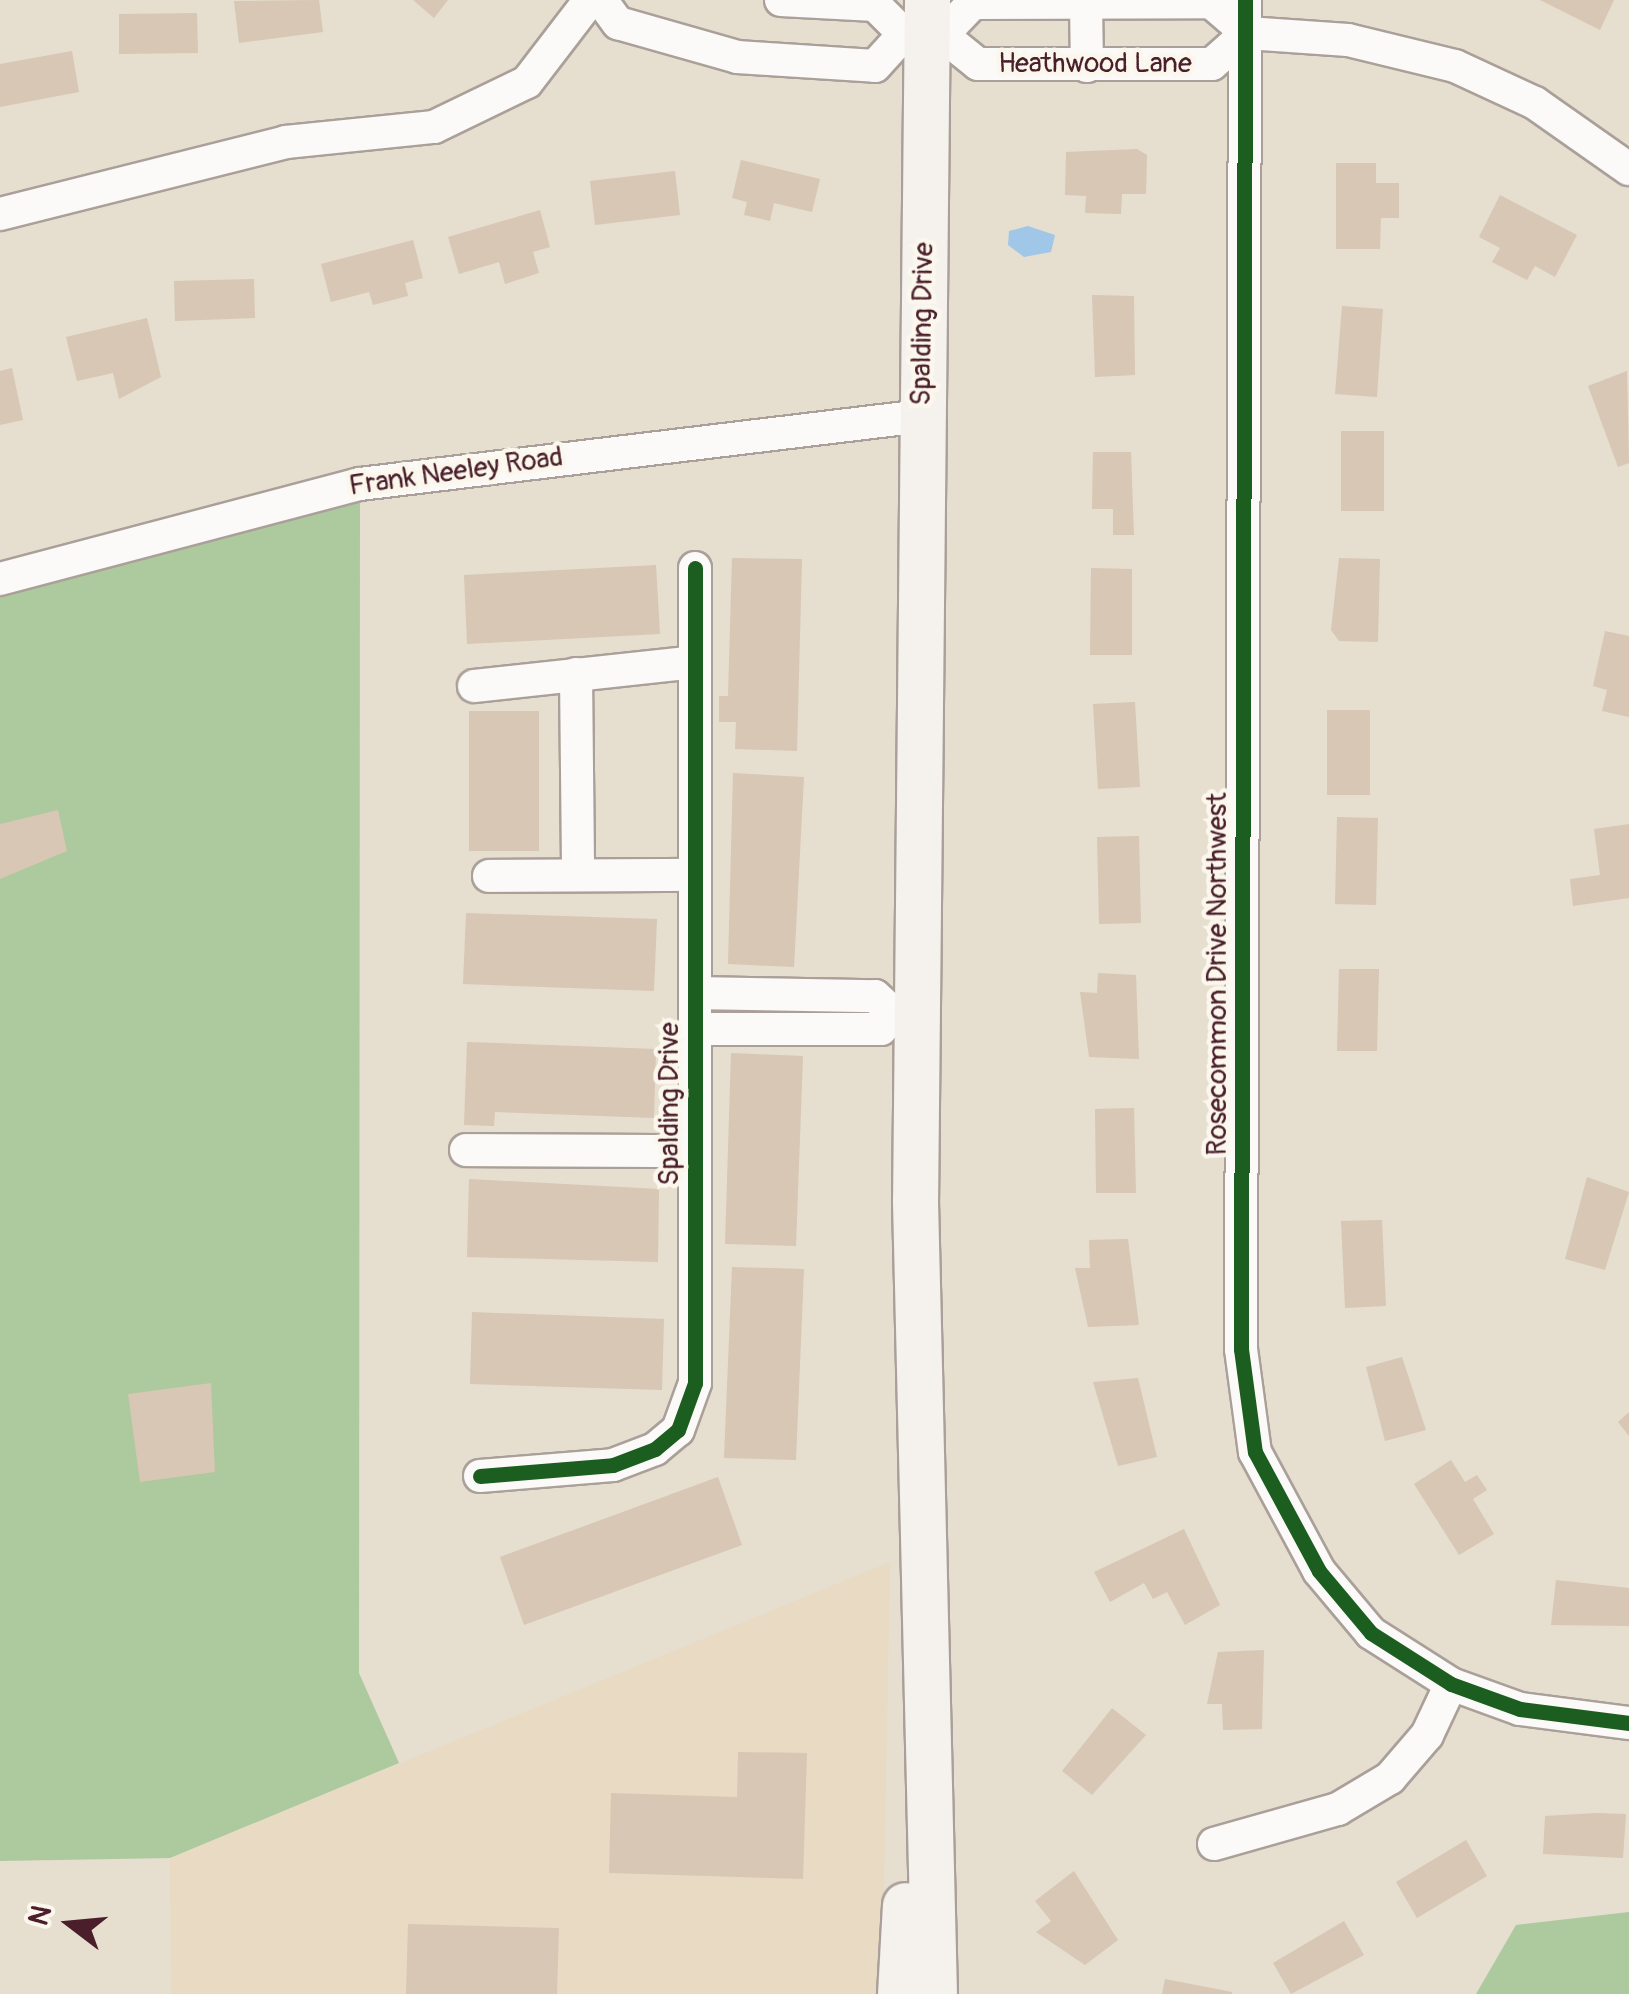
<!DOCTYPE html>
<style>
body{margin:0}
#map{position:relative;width:1629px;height:1994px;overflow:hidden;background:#e6decf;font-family:Pangolin,sans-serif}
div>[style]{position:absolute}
.built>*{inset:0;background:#e9dac3}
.forest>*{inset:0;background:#adc99e}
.water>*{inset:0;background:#a0c6e8}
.building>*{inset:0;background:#d7c7b4}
.roads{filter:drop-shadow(2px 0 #aaa099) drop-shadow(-2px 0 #aaa099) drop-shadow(0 2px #aaa099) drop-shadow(0 -2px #aaa099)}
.minor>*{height:32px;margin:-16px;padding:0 16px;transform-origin:16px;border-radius:16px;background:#fbfaf8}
.secondary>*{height:45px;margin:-22.5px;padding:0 22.5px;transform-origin:22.5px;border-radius:22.5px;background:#f5f2ee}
.cycleway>*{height:15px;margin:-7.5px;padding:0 7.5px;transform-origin:7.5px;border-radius:7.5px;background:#1b5e20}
span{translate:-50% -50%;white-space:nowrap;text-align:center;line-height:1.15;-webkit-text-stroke:9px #fbf7ec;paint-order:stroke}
.street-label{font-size:28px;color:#4a1f2b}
.north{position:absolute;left:20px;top:1874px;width:100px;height:100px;-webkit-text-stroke:8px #fbf7ec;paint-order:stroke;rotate:286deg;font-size:28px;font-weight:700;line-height:40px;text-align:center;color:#4a1f2b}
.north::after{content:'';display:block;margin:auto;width:35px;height:45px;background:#4a1f2b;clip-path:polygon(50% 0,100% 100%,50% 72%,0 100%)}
</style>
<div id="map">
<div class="built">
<i style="clip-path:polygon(890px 1562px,882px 1994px,171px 1994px,170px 1858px)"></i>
</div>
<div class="forest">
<i style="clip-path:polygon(360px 484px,359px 1673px,399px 1763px,170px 1858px,0 1861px,0 579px)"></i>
<i style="clip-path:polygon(1629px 1912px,1629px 1994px,1476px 1994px,1516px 1925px)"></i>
</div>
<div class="water">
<i style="clip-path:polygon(1028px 226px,1055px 235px,1051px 252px,1024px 257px,1008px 245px,1009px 231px)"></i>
</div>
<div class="building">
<i style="clip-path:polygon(319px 0,323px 32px,239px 43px,234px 1px)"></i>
<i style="clip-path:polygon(413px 0,448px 0,434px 18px)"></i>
<i style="clip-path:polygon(1540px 0,1614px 0,1600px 30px)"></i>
<i style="clip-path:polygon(197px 13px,198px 53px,119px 54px,119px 14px)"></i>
<i style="clip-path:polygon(72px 51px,79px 92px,0 107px,0 64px)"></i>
<i style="clip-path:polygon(1137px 149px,1147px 155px,1146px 194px,1122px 194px,1121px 214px,1085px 213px,1086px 196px,1065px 195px,1066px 152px)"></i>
<i style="clip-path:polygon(741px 160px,820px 179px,812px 212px,774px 203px,770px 221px,744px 215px,747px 202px,732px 198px)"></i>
<i style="clip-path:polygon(1336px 163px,1376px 163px,1376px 183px,1399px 183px,1399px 218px,1381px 218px,1380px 249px,1336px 249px)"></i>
<i style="clip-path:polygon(675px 171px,680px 215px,595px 225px,590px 181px)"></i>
<i style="clip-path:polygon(1500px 195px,1577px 235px,1555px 277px,1535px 266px,1527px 280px,1492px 262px,1500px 248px,1479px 237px)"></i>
<i style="clip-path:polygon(540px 210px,550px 247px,533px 252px,539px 273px,505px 284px,499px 262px,459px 274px,448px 237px)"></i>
<i style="clip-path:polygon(413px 240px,423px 278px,405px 283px,408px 296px,373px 305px,369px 292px,331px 302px,321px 264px)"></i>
<i style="clip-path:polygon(254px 279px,255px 318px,175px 321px,174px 281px)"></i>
<i style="clip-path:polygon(1092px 295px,1134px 296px,1135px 375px,1095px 377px)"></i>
<i style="clip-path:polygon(1342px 306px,1383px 309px,1377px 397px,1335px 394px)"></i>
<i style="clip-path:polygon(147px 318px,161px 377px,119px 399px,113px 373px,77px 381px,66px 337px)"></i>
<i style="clip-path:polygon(12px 368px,23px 420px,0 425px,0 371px)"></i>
<i style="clip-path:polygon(1627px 371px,1629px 463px,1618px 467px,1588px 386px)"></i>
<i style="clip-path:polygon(1341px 431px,1384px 431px,1384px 511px,1341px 511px)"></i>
<i style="clip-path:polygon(1093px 452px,1131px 452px,1134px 535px,1113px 535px,1113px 509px,1092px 509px)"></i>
<i style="clip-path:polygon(732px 558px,802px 559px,797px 751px,735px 749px,736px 722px,719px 722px,719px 696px,728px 696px)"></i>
<i style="clip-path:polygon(1339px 558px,1380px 559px,1378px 642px,1339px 641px,1331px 630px)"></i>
<i style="clip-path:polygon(656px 565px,660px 634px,467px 644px,464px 575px)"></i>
<i style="clip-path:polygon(1091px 568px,1132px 569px,1132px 655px,1090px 655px)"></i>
<i style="clip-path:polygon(1605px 631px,1629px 636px,1629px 717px,1602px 711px,1607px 690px,1593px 686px)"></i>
<i style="clip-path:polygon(1135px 702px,1140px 787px,1098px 789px,1093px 704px)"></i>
<i style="clip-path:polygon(1327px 710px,1370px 710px,1370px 795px,1327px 795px)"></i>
<i style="clip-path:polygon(469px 711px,539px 711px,539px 851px,469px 851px)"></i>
<i style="clip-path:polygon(733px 773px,804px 777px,794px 967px,728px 964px)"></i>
<i style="clip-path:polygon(58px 810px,67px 851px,0 879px,0 824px)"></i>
<i style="clip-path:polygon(1337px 817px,1378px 818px,1376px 905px,1335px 904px)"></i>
<i style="clip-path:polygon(1629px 824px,1629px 898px,1573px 906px,1570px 879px,1600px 875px,1594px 829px)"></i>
<i style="clip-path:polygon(1139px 836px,1141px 923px,1099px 924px,1097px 837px)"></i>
<i style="clip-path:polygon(466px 913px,657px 919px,654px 991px,463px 984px)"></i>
<i style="clip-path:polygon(1339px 969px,1379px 969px,1377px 1051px,1337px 1051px)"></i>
<i style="clip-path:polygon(1098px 973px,1136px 975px,1139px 1059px,1089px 1057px,1080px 992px,1097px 993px)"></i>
<i style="clip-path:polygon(467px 1042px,656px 1049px,654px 1118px,495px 1112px,494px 1126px,464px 1125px)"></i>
<i style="clip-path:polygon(731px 1053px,803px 1056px,796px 1246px,725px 1244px)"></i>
<i style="clip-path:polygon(1134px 1108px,1136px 1193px,1096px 1193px,1095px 1109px)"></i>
<i style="clip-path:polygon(1587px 1177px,1629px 1192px,1605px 1270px,1565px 1259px)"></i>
<i style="clip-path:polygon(469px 1179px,659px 1189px,658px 1262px,467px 1257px)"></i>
<i style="clip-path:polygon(1382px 1220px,1386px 1306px,1345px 1308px,1341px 1221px)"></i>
<i style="clip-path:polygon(1128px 1239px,1139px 1325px,1088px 1327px,1075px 1268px,1090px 1268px,1089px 1240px)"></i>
<i style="clip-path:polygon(732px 1267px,804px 1269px,796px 1460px,724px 1458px)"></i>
<i style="clip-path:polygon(472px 1312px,664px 1319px,662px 1390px,470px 1384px)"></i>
<i style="clip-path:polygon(1402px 1357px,1426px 1430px,1385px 1441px,1366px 1367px)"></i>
<i style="clip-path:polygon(1138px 1378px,1157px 1457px,1118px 1466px,1093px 1382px)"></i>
<i style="clip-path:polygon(211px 1383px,215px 1472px,140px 1482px,128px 1394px)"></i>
<i style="clip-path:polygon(1629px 1412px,1629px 1436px,1618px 1422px)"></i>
<i style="clip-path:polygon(1451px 1460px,1465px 1482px,1477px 1475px,1487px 1490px,1473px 1499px,1494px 1534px,1459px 1555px,1414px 1484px)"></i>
<i style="clip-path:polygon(718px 1477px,742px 1545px,524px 1625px,500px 1557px)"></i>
<i style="clip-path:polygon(1184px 1529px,1220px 1605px,1185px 1625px,1167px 1592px,1153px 1599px,1144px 1583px,1110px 1602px,1094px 1572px)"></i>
<i style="clip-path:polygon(1556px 1580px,1629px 1588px,1629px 1626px,1551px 1625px)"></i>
<i style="clip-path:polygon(1264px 1650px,1262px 1729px,1223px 1730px,1222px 1704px,1207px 1704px,1218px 1652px)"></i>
<i style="clip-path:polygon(1112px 1708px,1146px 1735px,1092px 1795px,1062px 1771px)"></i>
<i style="clip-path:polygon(738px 1752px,807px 1753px,803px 1879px,609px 1873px,611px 1793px,737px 1797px)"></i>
<i style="clip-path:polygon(1597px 1813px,1626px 1814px,1623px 1858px,1543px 1854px,1545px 1816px)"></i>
<i style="clip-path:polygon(1466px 1840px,1487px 1876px,1417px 1918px,1396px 1882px)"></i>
<i style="clip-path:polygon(1074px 1871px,1118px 1940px,1085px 1965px,1036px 1932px,1051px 1921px,1035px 1901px)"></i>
<i style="clip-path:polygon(1344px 1921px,1364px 1955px,1291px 1994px,1273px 1963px)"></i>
<i style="clip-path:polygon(408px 1924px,559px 1928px,557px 1994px,406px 1994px)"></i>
<i style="clip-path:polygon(1165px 1979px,1232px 1992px,1232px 1994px,1162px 1994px)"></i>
</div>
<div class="roads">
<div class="minor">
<i style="left:601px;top:0;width:29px;rotate:54deg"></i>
<i style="left:618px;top:23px;width:124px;rotate:15.9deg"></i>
<i style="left:737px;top:57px;width:138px;rotate:3.7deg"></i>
<i style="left:875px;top:66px;width:43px;rotate:-47.8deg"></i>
<i style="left:781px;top:0;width:94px;rotate:3deg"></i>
<i style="left:875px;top:5px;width:41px;rotate:45deg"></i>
<i style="left:904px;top:34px;width:38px;rotate:2deg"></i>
<i style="left:942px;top:35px;width:46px;rotate:38.9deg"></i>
<i style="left:978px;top:64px;width:234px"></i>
<i style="left:1212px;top:64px;width:47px;rotate:-41.5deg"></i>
<i style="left:1245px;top:0;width:1349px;rotate:90.17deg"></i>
<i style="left:1241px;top:1349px;width:104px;rotate:82.3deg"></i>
<i style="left:1255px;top:1452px;width:135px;rotate:61.7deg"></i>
<i style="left:1319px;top:1571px;width:81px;rotate:50deg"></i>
<i style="left:1371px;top:1633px;width:95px;rotate:32.5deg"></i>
<i style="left:1451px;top:1684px;width:73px;rotate:19.9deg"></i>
<i style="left:1520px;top:1709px;width:110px;rotate:7.3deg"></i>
<i style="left:1086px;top:4px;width:62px;rotate:89.1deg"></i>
<i style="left:942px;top:35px;width:45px;rotate:-45.9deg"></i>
<i style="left:973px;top:3px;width:238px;rotate:-0.2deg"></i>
<i style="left:1211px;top:2px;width:48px;rotate:40.7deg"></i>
<i style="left:1247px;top:33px;width:101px;rotate:4deg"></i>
<i style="left:1348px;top:40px;width:110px;rotate:13.7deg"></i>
<i style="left:1455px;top:66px;width:88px;rotate:24.8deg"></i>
<i style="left:1535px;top:103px;width:115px;rotate:35.1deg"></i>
<i style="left:0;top:214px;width:295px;rotate:-14.1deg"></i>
<i style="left:286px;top:142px;width:149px;rotate:-5.8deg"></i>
<i style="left:434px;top:127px;width:103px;rotate:-25.8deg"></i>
<i style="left:527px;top:82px;width:103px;rotate:-52.5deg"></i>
<i style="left:0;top:579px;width:372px;rotate:-14.8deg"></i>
<i style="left:360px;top:484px;width:566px;rotate:-6.9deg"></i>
<i style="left:576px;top:674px;width:201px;rotate:89.4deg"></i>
<i style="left:474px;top:686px;width:222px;rotate:-6.2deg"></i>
<i style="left:489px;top:876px;width:206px;rotate:-0.3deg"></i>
<i style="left:695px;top:993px;width:180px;rotate:1deg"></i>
<i style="left:875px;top:996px;width:25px;rotate:43deg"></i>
<i style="left:695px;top:1029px;width:186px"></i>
<i style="left:881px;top:1029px;width:20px;rotate:-53deg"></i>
<i style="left:466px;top:1150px;width:229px;rotate:0.3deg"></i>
<i style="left:480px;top:1476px;width:133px;rotate:-4.7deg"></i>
<i style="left:613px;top:1465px;width:45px;rotate:-20.9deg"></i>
<i style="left:655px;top:1449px;width:30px;rotate:-40deg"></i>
<i style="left:678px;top:1430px;width:50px;rotate:-70.1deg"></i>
<i style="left:695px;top:1383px;width:815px;rotate:-90deg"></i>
<i style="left:1214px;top:1844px;width:129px;rotate:-15.8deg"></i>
<i style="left:1338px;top:1809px;width:61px;rotate:-30.8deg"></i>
<i style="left:1390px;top:1778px;width:57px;rotate:-49.3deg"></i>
<i style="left:1427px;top:1735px;width:56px;rotate:-64.8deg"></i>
</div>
<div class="secondary">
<i style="left:927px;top:0;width:1201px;rotate:90.57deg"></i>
<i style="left:915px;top:1201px;width:793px;rotate:88.63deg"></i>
<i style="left:900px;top:1994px;width:89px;rotate:-86.8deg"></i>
</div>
</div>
<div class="cycleway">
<i style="left:1245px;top:0;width:1349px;rotate:90.17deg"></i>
<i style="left:1241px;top:1349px;width:104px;rotate:82.3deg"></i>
<i style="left:1255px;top:1452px;width:135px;rotate:61.7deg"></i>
<i style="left:1319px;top:1571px;width:81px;rotate:50deg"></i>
<i style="left:1371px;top:1633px;width:95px;rotate:32.5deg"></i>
<i style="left:1451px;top:1684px;width:73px;rotate:19.9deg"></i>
<i style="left:1520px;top:1709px;width:110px;rotate:7.3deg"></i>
<i style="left:480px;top:1476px;width:133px;rotate:-4.7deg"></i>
<i style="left:613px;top:1465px;width:45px;rotate:-20.9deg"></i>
<i style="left:655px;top:1449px;width:30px;rotate:-40deg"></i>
<i style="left:678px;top:1430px;width:50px;rotate:-70.1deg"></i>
<i style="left:695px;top:1383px;width:815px;rotate:-90deg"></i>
</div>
<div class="street-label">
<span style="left:1095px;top:64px">Heathwood Lane</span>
<span style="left:923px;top:324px;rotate:-89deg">Spalding Drive</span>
<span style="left:456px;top:472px;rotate:-8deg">Frank Neeley Road</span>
<span style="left:1218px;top:974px;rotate:-90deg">Rosecommon Drive Northwest</span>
<span style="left:670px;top:1104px;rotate:-90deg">Spalding Drive</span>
</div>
<div class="north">N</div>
</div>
